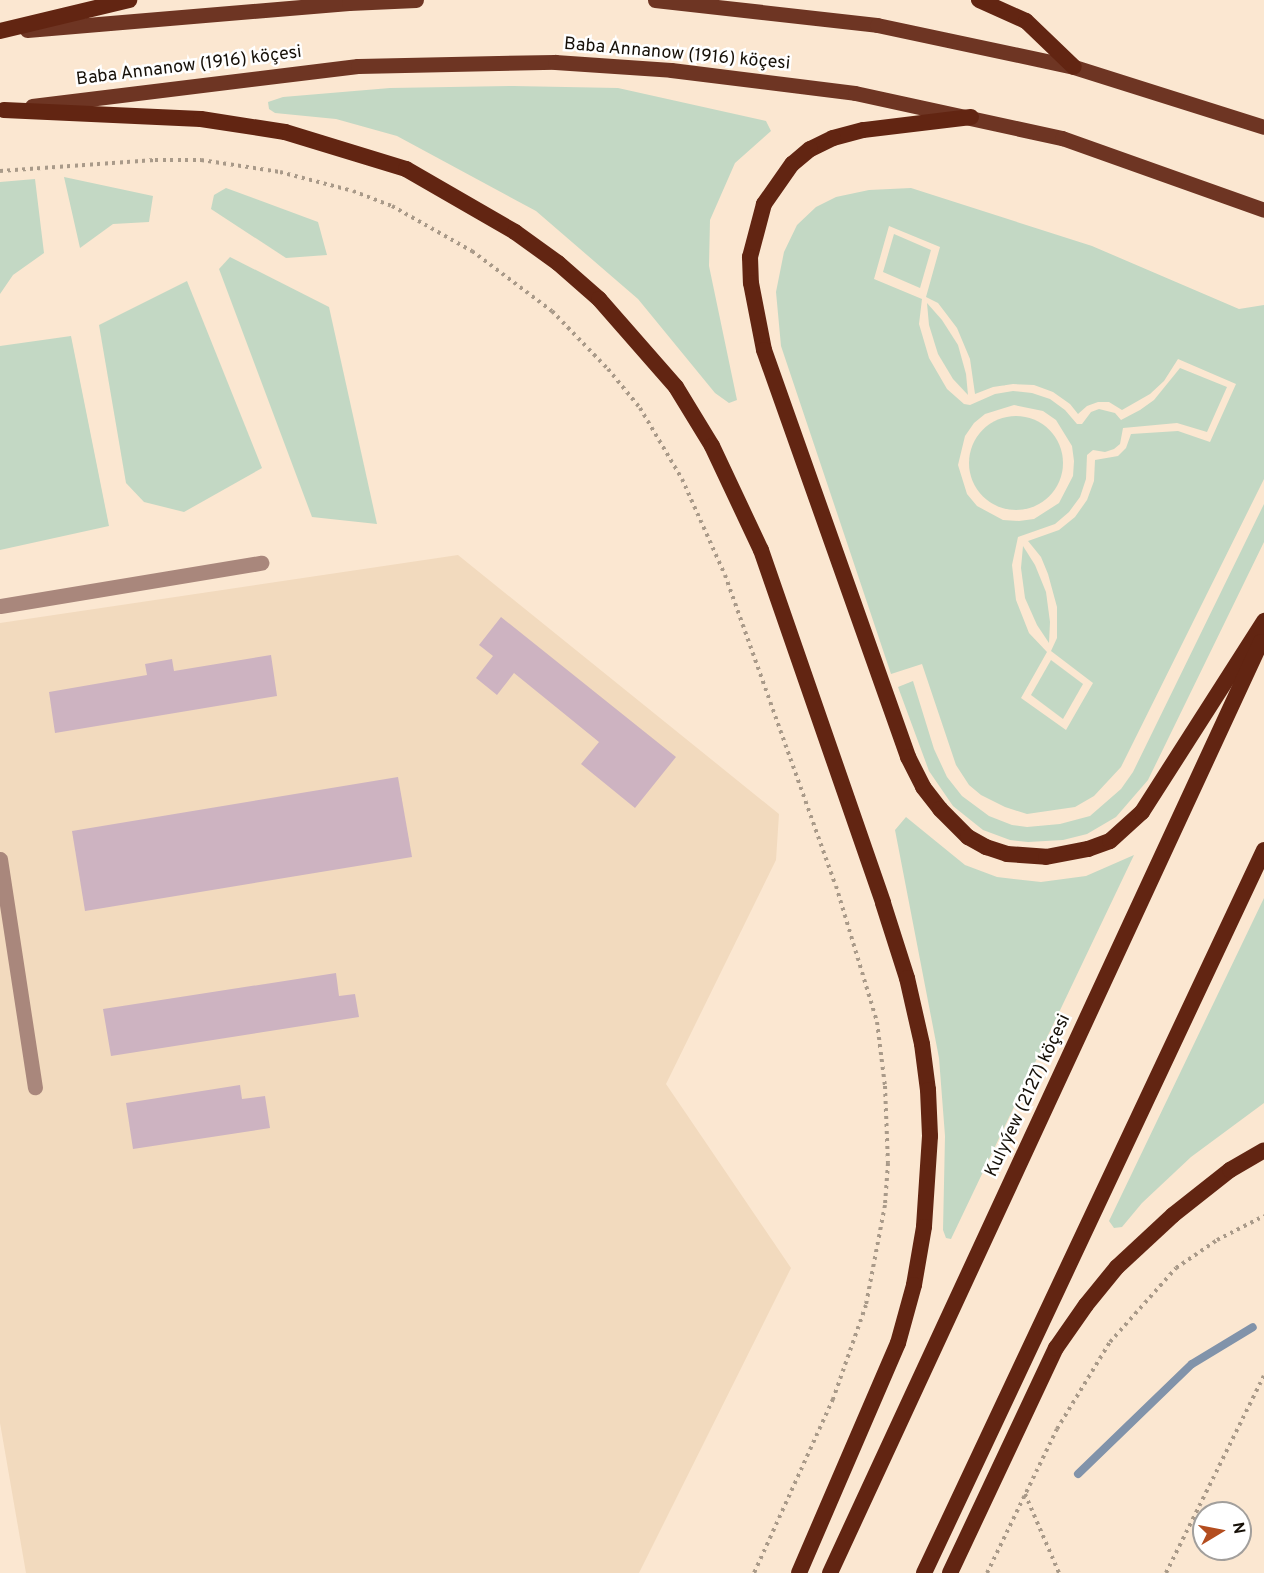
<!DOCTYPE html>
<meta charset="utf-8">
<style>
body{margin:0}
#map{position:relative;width:1264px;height:1573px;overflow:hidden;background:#fbe7d1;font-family:Overpass,sans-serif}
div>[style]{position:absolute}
.built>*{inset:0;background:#f2dabe}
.green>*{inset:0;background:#c3d8c4}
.round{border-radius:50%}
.stream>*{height:8px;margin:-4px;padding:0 4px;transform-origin:4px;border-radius:4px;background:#8193aa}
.building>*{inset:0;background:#cdb3c1}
.path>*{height:4px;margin-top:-2px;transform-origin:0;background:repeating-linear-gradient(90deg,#a99a89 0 3px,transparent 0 7.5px)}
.service>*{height:15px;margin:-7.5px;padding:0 7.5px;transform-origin:7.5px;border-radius:7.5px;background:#a9877c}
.primary>*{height:15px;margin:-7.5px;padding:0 7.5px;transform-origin:7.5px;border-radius:7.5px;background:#6e3523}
.trunk>*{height:16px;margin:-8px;padding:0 8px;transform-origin:8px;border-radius:8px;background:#622512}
span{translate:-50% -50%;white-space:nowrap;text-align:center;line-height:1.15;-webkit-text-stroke:5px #fff;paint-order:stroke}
.street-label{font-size:18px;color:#161008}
.north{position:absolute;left:1192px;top:1501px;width:60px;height:60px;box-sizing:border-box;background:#fff;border:2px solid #a29f9c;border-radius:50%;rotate:80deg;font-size:16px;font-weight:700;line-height:24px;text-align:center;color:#161008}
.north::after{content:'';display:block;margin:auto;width:21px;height:27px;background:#b34d1f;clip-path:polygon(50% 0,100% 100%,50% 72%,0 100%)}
</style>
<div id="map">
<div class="built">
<i style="clip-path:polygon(458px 555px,779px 814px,776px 860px,666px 1084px,791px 1268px,639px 1573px,26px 1573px,0 1423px,0 623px)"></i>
</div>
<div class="green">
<i style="clip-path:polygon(513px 86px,618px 88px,766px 121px,771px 131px,735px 163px,710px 220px,709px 266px,737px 400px,729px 403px,715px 393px,638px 299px,536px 211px,397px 136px,336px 119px,275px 113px,269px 109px,268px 102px,283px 97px,390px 88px)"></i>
<i style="clip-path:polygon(64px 177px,153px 196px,149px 222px,113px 224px,80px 248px)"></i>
<i style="clip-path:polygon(35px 179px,44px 253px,13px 275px,0 294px,0 182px)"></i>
<i style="clip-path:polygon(226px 188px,318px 222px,327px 255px,286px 258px,211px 209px,214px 195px)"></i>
<i style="clip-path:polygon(evenodd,911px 188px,1092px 246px,1239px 309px,1264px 305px,1264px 479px,1121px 767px,1094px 796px,1075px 807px,1027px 814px,1005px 807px,981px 795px,969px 785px,956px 765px,922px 664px,891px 674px,781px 346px,776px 292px,784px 252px,797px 225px,816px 207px,836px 197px,869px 190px,911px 188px,889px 226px,940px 247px,926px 297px,938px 303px,957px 328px,970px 359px,975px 394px,993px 387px,1013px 384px,1034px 385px,1053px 392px,1070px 404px,1078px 414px,1087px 406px,1098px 402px,1109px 402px,1122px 410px,1150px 394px,1164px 381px,1178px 359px,1236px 384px,1210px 442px,1178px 431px,1131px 434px,1126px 448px,1118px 456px,1095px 460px,1094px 481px,1087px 500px,1075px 517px,1059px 530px,1028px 541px,1041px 557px,1048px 574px,1057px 607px,1057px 638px,1051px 651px,1093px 683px,1066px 730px,1021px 698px,1047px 652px,1029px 633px,1016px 600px,1012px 565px,1018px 537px,1055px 524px,1069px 512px,1080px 497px,1086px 479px,1087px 455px,1093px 450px,1105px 452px,1114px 449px,1120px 444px,1123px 428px,1177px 423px,1207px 432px,1227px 387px,1180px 368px,1154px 400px,1140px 410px,1121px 420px,1115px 413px,1099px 409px,1091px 412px,1082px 424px,1077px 424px,1065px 410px,1050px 399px,1032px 393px,1013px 391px,995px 394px,970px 405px,964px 404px,947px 389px,929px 358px,919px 324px,922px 299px,874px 279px,889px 226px,911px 188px,1014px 405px,1043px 411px,1056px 420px,1072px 446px,1074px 461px,1073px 476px,1059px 503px,1034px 519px,1019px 521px,1003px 520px,977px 506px,967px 494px,958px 465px,965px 436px,974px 423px,985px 414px,1014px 405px)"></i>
<i style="clip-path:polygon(894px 234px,931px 250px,920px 288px,883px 272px)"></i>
<i style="clip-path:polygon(230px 257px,329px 307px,377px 524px,312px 517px,219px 269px)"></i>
<i style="clip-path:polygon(187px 281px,262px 468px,184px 512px,144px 502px,126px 483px,99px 325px)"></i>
<i style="clip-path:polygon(927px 303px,942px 320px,958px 345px,966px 374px,968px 395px,953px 379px,938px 354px,929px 325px)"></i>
<i style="clip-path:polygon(71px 336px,109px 526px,0 550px,0 346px)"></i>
<i class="round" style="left:969px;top:416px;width:94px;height:94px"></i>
<i style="clip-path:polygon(1264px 504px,1264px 542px,1148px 780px,1116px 817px,1087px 834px,1063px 840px,1028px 842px,1010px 840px,983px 830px,953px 806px,929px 771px,898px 687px,913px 681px,934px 749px,947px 777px,962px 796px,989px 816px,1012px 825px,1027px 827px,1060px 824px,1090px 816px,1121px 789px,1133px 772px)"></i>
<i style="clip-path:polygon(1023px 546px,1035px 565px,1046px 592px,1050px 622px,1049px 643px,1037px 625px,1025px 598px,1021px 568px)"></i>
<i style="clip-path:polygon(1051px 660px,1083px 684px,1063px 719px,1031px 695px)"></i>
<i style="clip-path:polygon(906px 817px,965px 865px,997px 877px,1041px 882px,1086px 876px,1134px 855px,951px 1239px,946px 1238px,943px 1230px,945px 1136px,939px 1058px,895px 830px)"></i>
<i style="clip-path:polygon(1264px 898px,1264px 1103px,1191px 1157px,1142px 1203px,1122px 1227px,1114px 1228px,1109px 1221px)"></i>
</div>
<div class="stream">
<i style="left:1078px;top:1474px;width:158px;rotate:-44deg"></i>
<i style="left:1192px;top:1364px;width:71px;rotate:-31.2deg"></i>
</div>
<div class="building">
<i style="clip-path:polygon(501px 617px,676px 757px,635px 808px,581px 764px,599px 742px,514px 673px,497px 695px,476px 678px,493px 656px,479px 645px)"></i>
<i style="clip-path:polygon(271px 655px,277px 696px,55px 733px,49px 692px,147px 675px,145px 664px,172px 659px,174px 671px)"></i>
<i style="clip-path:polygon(398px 777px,412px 857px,85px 911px,72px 831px)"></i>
<i style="clip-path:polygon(336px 973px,339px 996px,355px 994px,359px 1017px,111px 1056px,103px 1009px)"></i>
<i style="clip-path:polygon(240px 1085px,242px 1099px,265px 1096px,270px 1128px,133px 1149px,126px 1103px)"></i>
</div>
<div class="path">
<i style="left:0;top:171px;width:155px;rotate:-4.1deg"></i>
<i style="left:155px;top:160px;width:46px"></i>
<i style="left:201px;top:160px;width:80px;rotate:8.6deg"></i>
<i style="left:280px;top:172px;width:75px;rotate:14.6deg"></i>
<i style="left:353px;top:191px;width:42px;rotate:21deg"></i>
<i style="left:392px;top:206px;width:92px;rotate:29.4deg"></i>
<i style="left:472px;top:251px;width:100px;rotate:36.9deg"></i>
<i style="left:552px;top:311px;width:81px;rotate:46deg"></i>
<i style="left:608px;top:369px;width:50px;rotate:50.6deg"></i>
<i style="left:640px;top:408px;width:82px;rotate:59.4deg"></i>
<i style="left:682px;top:479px;width:105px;rotate:65.9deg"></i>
<i style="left:725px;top:575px;width:330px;rotate:70.4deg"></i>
<i style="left:836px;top:886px;width:142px;rotate:73.2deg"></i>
<i style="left:877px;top:1022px;width:64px;rotate:82.9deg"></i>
<i style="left:885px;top:1086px;width:77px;rotate:87.8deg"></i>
<i style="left:888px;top:1163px;width:42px;rotate:94.1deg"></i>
<i style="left:885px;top:1205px;width:102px;rotate:100.8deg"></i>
<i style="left:866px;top:1305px;width:100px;rotate:109.3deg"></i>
<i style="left:833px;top:1399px;width:191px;rotate:114.4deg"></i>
<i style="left:1025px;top:1494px;width:86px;rotate:66.7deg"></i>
<i style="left:987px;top:1573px;width:160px;rotate:-64.1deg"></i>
<i style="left:1057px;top:1429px;width:102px;rotate:-58.7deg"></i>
<i style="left:1110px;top:1342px;width:99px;rotate:-48.3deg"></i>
<i style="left:1176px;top:1268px;width:50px;rotate:-34.3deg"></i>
<i style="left:1217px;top:1240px;width:53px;rotate:-27.1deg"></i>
<i style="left:1166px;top:1573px;width:220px;rotate:-63.6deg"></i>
</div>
<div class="service">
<i style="left:0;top:606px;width:265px;rotate:-9.4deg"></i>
<i style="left:0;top:859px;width:231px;rotate:81.3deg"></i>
</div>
<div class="primary">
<i style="left:655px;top:0;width:223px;rotate:6.4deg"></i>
<i style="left:877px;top:25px;width:201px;rotate:12deg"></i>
<i style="left:1074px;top:67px;width:199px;rotate:17.5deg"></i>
<i style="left:27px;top:30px;width:323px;rotate:-4.8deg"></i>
<i style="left:349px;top:3px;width:67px;rotate:-2.6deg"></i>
<i style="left:32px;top:106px;width:328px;rotate:-7deg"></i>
<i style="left:358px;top:66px;width:197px;rotate:-1.2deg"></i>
<i style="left:555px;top:62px;width:116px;rotate:3.9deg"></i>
<i style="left:671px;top:70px;width:185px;rotate:7.1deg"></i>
<i style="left:855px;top:93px;width:212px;rotate:12.3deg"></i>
<i style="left:1062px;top:138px;width:214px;rotate:19.6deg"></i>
</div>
<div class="trunk">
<i style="left:979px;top:0;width:51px;rotate:24.1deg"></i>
<i style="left:1026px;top:21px;width:66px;rotate:43.8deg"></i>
<i style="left:0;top:31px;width:133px;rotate:-13.5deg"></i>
<i style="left:4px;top:110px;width:197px;rotate:2.6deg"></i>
<i style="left:201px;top:119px;width:85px;rotate:8.8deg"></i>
<i style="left:285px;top:132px;width:127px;rotate:17deg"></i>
<i style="left:406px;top:169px;width:126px;rotate:30deg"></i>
<i style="left:515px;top:232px;width:53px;rotate:35.8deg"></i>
<i style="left:558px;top:263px;width:55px;rotate:41.3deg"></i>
<i style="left:599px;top:299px;width:117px;rotate:48.8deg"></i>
<i style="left:676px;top:387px;width:69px;rotate:58.6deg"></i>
<i style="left:712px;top:446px;width:115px;rotate:64.8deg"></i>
<i style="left:761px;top:550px;width:373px;rotate:70.9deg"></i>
<i style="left:883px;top:903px;width:79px;rotate:72.3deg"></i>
<i style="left:907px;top:978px;width:68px;rotate:77.2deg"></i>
<i style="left:922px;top:1044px;width:46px;rotate:82.6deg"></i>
<i style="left:928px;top:1090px;width:46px;rotate:87.5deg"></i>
<i style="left:930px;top:1136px;width:91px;rotate:93.8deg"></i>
<i style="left:924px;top:1227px;width:59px;rotate:99.8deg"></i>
<i style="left:914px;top:1285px;width:60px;rotate:105.4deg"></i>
<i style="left:898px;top:1343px;width:250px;rotate:113.3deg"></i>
<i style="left:971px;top:117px;width:109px;rotate:173.1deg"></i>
<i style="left:863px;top:130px;width:31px;rotate:165deg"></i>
<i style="left:833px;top:138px;width:25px;rotate:154deg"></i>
<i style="left:810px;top:149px;width:23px;rotate:140deg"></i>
<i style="left:792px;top:164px;width:49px;rotate:125deg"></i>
<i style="left:764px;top:204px;width:55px;rotate:104.8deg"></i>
<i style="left:750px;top:257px;width:26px;rotate:88deg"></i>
<i style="left:751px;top:283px;width:68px;rotate:79deg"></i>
<i style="left:764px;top:350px;width:432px;rotate:70.5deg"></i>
<i style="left:908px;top:757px;width:34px;rotate:63deg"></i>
<i style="left:923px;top:787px;width:28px;rotate:52deg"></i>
<i style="left:940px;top:809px;width:40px;rotate:45deg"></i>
<i style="left:968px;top:837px;width:21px;rotate:29deg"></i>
<i style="left:986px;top:847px;width:22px;rotate:18deg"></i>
<i style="left:1007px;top:854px;width:39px;rotate:4deg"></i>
<i style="left:1046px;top:857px;width:43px;rotate:-10.8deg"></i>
<i style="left:1088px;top:849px;width:23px;rotate:-20deg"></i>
<i style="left:1110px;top:841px;width:43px;rotate:-42.2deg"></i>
<i style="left:1142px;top:812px;width:227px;rotate:-57.4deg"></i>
<i style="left:830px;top:1573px;width:1026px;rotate:-65.16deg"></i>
<i style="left:924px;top:1573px;width:799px;rotate:-64.81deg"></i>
<i style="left:950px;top:1573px;width:249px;rotate:-64.8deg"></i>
<i style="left:1056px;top:1348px;width:52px;rotate:-55.1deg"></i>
<i style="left:1086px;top:1305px;width:49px;rotate:-50.8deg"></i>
<i style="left:1117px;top:1267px;width:76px;rotate:-42.9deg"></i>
<i style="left:1173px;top:1215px;width:73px;rotate:-38.3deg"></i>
<i style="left:1230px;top:1170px;width:39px;rotate:-30deg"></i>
</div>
<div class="street-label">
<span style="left:677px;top:55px;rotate:5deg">Baba Annanow (1916) köçesi</span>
<span style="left:189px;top:67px;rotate:-7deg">Baba Annanow (1916) köçesi</span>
<span style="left:1029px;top:1096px;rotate:-65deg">Kulyýew (2127) köçesi</span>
</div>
<div class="north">N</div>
</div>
